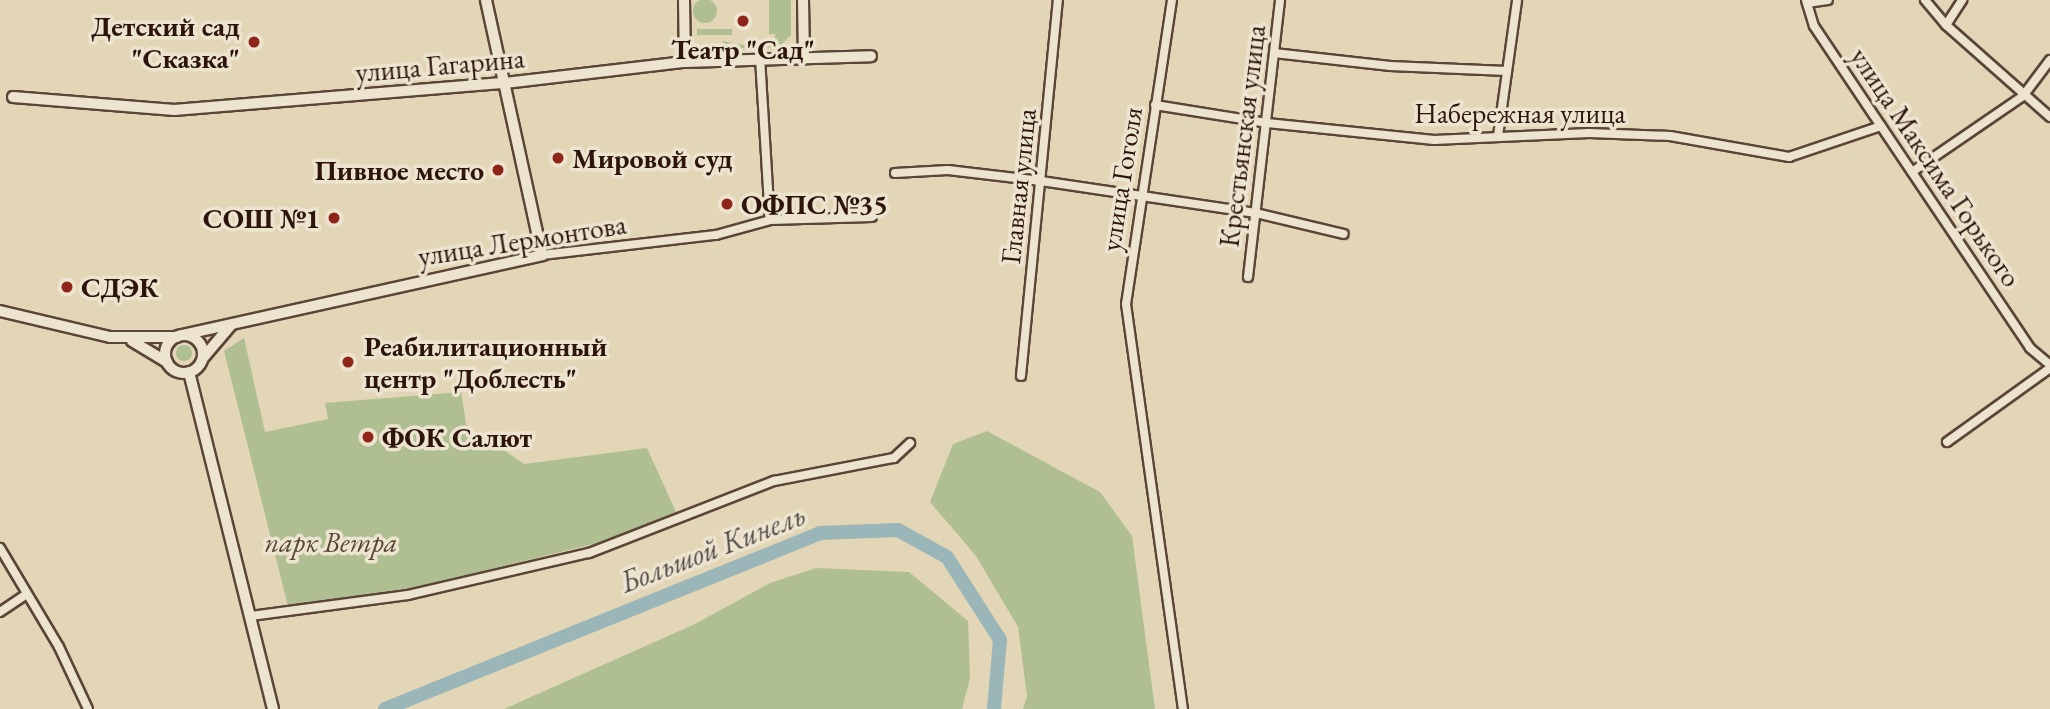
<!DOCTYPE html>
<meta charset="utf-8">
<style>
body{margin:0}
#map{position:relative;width:2050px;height:709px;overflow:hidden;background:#e3d6b7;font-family:"EB Garamond",serif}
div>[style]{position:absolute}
.green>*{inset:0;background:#afbf92}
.round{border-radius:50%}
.river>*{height:14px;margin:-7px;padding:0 7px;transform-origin:7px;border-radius:7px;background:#9ab6b9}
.roads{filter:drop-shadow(2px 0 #5a4537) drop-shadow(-2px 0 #5a4537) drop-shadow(0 2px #5a4537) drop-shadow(0 -2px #5a4537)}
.minor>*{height:8px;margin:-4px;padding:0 4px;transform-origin:4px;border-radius:4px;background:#ede4d0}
.tertiary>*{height:10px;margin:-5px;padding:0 5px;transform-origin:5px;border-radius:5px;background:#ede4d0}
.secondary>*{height:10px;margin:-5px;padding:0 5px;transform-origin:5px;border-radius:5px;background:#ede4d0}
.secondary>.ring{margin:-5px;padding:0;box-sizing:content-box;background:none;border:10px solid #ede4d0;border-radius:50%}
.dots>*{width:19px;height:19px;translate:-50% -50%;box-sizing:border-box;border:4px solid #ede4d0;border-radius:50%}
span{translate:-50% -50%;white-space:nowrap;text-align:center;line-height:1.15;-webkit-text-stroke:7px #ede4d0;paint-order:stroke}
.poi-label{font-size:28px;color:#2d150c;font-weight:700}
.right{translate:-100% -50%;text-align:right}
.left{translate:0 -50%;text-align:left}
.street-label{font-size:28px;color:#2d150c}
.park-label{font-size:28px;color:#544834;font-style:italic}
.water-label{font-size:30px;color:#534d49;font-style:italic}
</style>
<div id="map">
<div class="green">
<i class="round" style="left:693px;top:-1px;width:24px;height:24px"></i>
<i style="clip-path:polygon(769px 0,791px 0,791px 35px,779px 47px,724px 49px,723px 41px,747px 46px,775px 41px,775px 34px,769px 34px)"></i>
<i style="clip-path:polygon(697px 29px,732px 29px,732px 35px,697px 35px)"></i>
<i style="clip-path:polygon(244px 338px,265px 432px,328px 419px,325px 403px,461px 392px,469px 441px,491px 441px,524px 464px,647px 448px,676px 512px,602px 542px,417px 587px,288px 606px,224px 351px)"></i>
<i class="round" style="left:176px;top:345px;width:16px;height:16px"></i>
<i style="clip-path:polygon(987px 431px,1100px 492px,1132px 536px,1155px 709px,1023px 709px,1027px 696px,1018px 627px,976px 556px,930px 502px,953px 444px)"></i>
<i style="clip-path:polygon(816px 568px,909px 572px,968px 621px,970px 678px,962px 709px,504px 709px,695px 624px,770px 583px)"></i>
</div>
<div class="river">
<i style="left:385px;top:709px;width:469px;rotate:-22deg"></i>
<i style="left:820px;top:533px;width:78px;rotate:-2.2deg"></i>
<i style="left:898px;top:530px;width:56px;rotate:28.9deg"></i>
<i style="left:947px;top:557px;width:98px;rotate:57.4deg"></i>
<i style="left:1000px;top:640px;width:69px;rotate:95deg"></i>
</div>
<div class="roads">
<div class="minor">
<i style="left:1172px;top:0;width:307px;rotate:98.6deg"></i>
<i style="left:1126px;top:304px;width:409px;rotate:82deg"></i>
<i style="left:1806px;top:0;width:27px;rotate:73deg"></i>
<i style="left:1814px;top:26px;width:120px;rotate:56.2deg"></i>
<i style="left:1881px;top:126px;width:267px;rotate:56.1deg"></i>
<i style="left:2030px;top:348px;width:26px;rotate:40deg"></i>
<i style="left:1925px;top:0;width:33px;rotate:50deg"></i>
<i style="left:1946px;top:25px;width:139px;rotate:41.5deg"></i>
<i style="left:1807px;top:3px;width:21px;rotate:-8deg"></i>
<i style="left:1946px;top:25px;width:30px;rotate:-57deg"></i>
<i style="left:1274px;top:53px;width:117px;rotate:6.4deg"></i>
<i style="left:1390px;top:66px;width:117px;rotate:2.4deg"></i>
<i style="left:760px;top:58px;width:162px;rotate:86.5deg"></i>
<i style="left:1155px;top:105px;width:113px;rotate:9.1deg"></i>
<i style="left:1267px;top:123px;width:168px;rotate:5.8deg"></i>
<i style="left:1434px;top:140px;width:155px;rotate:-2.6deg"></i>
<i style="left:1589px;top:133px;width:81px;rotate:2.1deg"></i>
<i style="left:1670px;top:136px;width:121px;rotate:10deg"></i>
<i style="left:1789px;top:157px;width:97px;rotate:-18.6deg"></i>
<i style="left:1498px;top:136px;width:137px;rotate:-82deg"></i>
<i style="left:1912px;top:172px;width:135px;rotate:-34.4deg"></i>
<i style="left:2023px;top:96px;width:45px;rotate:-53.1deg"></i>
<i style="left:895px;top:173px;width:53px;rotate:-3.2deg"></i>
<i style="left:948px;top:170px;width:94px;rotate:6.7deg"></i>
<i style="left:1041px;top:181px;width:217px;rotate:8.5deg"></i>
<i style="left:1256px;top:213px;width:90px;rotate:13.4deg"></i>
<i style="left:542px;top:255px;width:175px;rotate:-6.6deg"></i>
<i style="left:716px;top:235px;width:56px;rotate:-15.5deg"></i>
<i style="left:770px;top:220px;width:102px;rotate:-1.7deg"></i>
<i style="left:1248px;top:277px;width:279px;rotate:-83.4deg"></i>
<i style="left:1021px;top:376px;width:378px;rotate:-84.4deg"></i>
<i style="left:1947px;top:442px;width:127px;rotate:-35.7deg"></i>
<i style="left:0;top:548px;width:115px;rotate:59.2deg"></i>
<i style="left:59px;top:647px;width:68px;rotate:64.9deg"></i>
<i style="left:0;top:612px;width:32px;rotate:-34deg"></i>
<i style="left:251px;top:616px;width:158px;rotate:-7.6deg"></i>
<i style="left:408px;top:595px;width:186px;rotate:-13.1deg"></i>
<i style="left:589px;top:553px;width:199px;rotate:-21.3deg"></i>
<i style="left:774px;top:481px;width:122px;rotate:-10.9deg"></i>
<i style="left:894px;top:458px;width:22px;rotate:-43deg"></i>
</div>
<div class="tertiary">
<i style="left:684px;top:0;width:62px;rotate:89.1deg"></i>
<i style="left:803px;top:0;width:57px;rotate:89deg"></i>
<i style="left:13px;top:97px;width:162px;rotate:4.6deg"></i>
<i style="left:174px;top:110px;width:332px;rotate:-4.7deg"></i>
<i style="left:505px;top:83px;width:181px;rotate:-6.7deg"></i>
<i style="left:685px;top:62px;width:186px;rotate:-1.8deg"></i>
<i style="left:0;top:311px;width:113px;rotate:13.3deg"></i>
<i style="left:110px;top:337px;width:67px"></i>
<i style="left:132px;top:341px;width:41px;rotate:31deg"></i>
</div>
<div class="secondary">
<i style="left:182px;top:335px;width:369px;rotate:-12.5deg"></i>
<i style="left:542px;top:255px;width:261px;rotate:-102.4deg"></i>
<i class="ring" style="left:165px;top:335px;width:28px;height:28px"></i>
<i style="left:203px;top:358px;width:43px;rotate:-49.7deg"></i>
<i style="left:189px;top:372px;width:347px;rotate:76deg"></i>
</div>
</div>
<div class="dots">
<i style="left:743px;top:21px;background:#8f2418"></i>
<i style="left:254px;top:42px;background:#8f2418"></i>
<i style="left:558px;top:158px;background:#8f2418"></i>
<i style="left:498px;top:170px;background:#8f2418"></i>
<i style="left:727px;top:204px;background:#8f2418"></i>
<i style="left:334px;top:218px;background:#8f2418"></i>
<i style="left:67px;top:287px;background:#8f2418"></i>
<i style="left:348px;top:362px;background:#8f2418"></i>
<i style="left:368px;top:437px;background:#8f2418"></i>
</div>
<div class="poi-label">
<span class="right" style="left:240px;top:42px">Детский сад<br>"Сказка"</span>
<span style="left:743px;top:49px">Театр "Сад"</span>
<span class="left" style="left:572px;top:158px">Мировой суд</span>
<span class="right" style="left:484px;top:170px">Пивное место</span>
<span class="left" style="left:741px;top:204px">ОФПС №35</span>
<span class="right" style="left:320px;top:218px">СОШ №1</span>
<span class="left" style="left:81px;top:287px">СДЭК</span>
<span class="left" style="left:364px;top:362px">Реабилитационный<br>центр "Доблесть"</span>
<span class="left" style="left:382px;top:437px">ФОК Салют</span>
</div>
<div class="street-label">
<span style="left:440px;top:65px;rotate:-5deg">улица Гагарина</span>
<span style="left:1520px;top:113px">Набережная улица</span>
<span style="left:1242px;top:136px;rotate:-83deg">Крестьянская улица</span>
<span style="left:1936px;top:167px;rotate:56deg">улица Максима Горького</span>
<span style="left:1121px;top:179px;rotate:-81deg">улица Гоголя</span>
<span style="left:1018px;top:186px;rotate:-84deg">Главная улица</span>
<span style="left:522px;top:240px;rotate:-9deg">улица Лермонтова</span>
</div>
<div class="park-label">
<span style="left:331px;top:542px">парк Ветра</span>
</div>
<div class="water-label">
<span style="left:713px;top:549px;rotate:-21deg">Большой Кинель</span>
</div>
</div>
